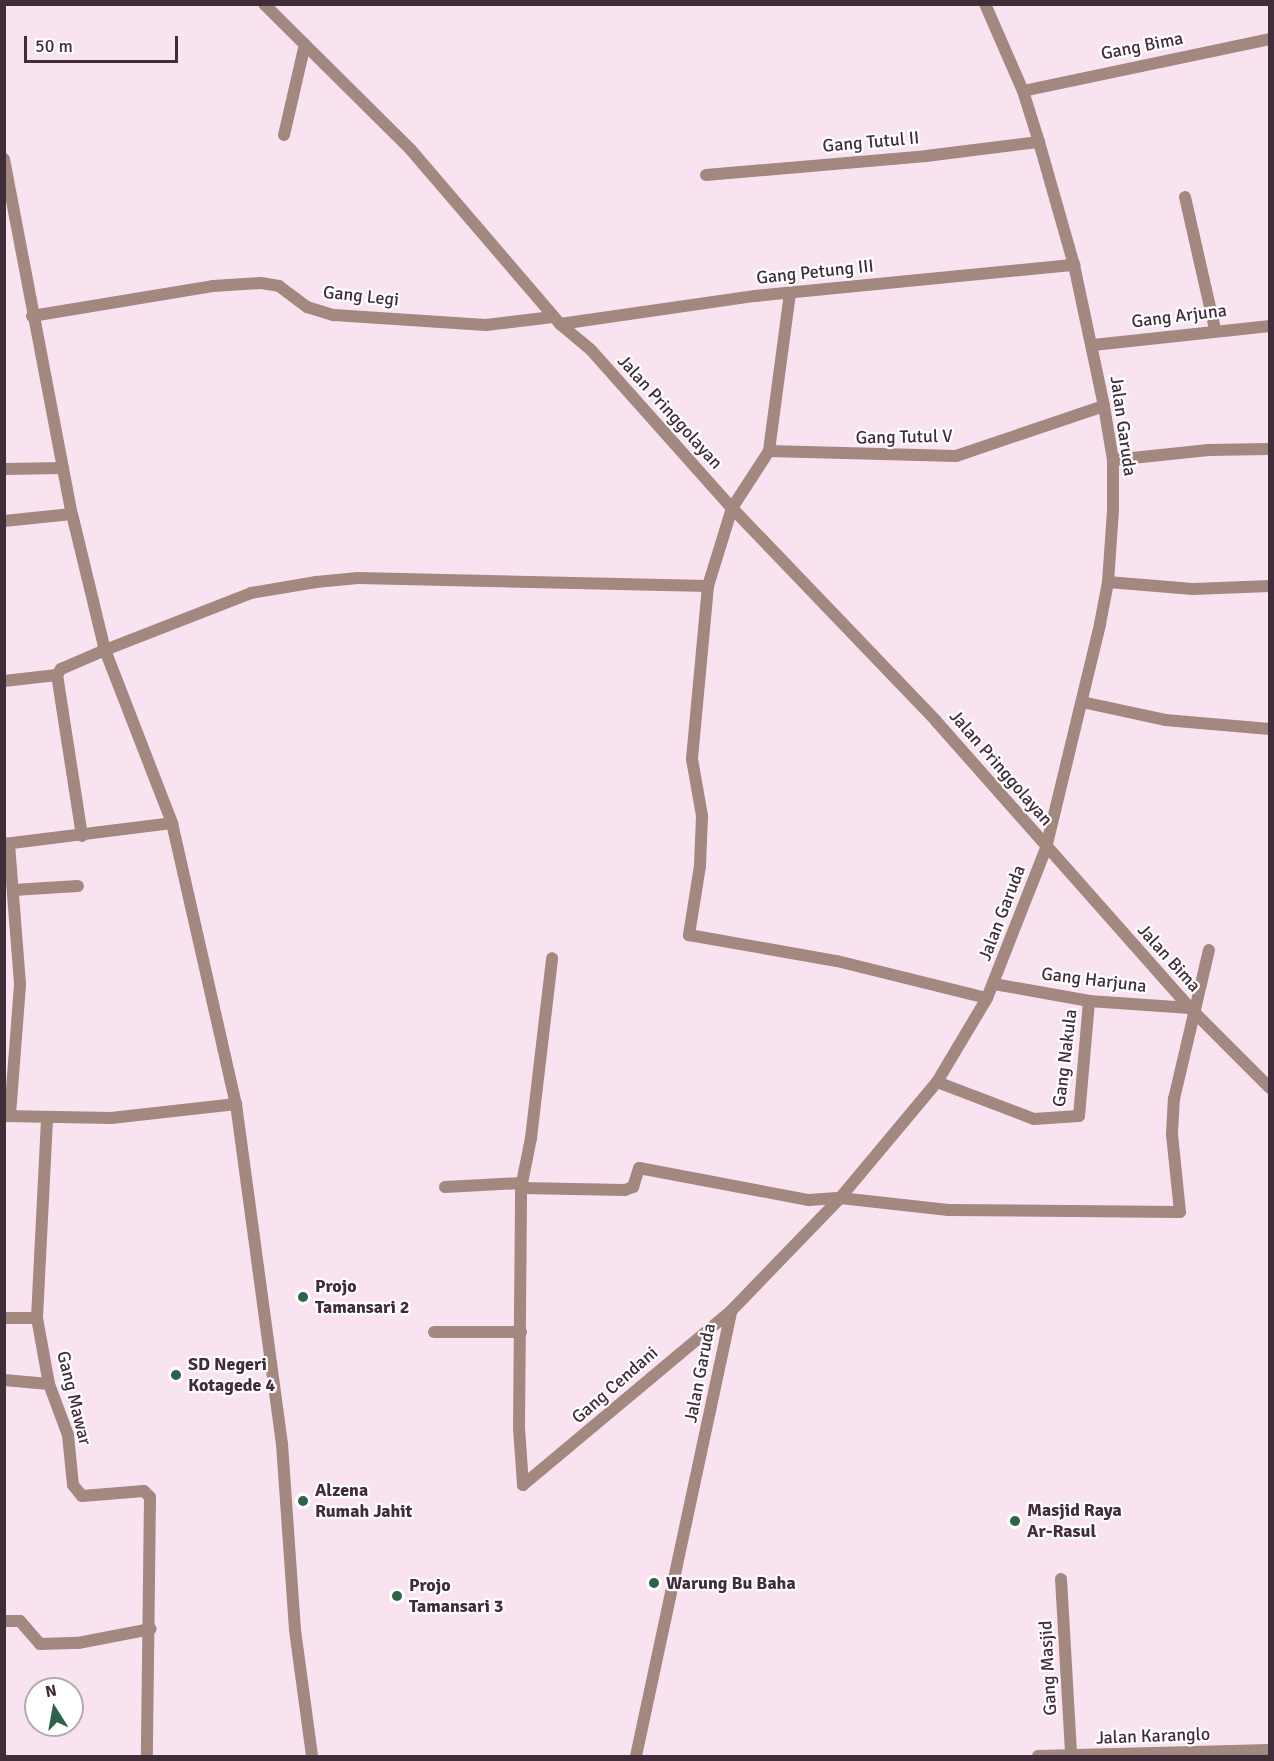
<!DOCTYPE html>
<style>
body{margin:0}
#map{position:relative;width:1274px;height:1761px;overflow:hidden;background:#fae3f1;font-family:Signika,sans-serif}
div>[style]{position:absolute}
.minor>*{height:12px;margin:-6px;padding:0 6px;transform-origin:6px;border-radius:6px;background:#a2887f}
.tertiary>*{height:12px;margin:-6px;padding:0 6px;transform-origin:6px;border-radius:6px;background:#a2887f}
.dots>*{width:16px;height:16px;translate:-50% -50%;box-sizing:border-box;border:3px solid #fff;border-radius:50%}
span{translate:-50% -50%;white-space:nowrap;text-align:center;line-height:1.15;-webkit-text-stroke:4.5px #fff;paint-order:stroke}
.street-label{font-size:18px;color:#412c3a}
.poi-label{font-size:18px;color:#412c3a;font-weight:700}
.left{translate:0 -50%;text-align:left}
.frame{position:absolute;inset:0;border:6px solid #412c3a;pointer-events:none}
.north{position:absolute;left:24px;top:1677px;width:60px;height:60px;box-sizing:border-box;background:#fff;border:2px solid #b3abb0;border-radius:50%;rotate:349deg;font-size:16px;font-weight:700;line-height:24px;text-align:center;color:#412c3a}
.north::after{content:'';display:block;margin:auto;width:21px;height:27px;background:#2e6349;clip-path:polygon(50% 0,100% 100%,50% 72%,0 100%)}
.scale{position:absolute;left:24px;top:36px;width:154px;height:27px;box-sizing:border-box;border:3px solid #412c3a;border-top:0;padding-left:8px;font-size:18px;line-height:21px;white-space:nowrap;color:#412c3a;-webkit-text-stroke:4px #fff;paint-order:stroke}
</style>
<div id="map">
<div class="minor">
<i style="left:264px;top:4px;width:207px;rotate:44.8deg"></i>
<i style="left:411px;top:150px;width:229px;rotate:49.4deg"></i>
<i style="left:560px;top:324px;width:40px;rotate:40deg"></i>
<i style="left:591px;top:350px;width:212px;rotate:48.3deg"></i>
<i style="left:732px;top:508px;width:295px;rotate:46.2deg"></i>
<i style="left:936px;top:721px;width:383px;rotate:48.5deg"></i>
<i style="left:1190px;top:1008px;width:113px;rotate:45deg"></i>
<i style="left:1023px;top:91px;width:252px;rotate:-11.9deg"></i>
<i style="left:284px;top:135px;width:93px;rotate:-77deg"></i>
<i style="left:4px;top:159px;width:361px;rotate:79.2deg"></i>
<i style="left:72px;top:514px;width:140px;rotate:76.4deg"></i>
<i style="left:105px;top:650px;width:186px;rotate:68.8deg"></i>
<i style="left:172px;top:823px;width:288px;rotate:77.2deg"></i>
<i style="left:236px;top:1104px;width:343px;rotate:82.3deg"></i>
<i style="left:282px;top:1444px;width:186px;rotate:86deg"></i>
<i style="left:295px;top:1630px;width:127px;rotate:82.3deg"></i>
<i style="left:706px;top:175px;width:221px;rotate:-4.9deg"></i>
<i style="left:926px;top:156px;width:114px;rotate:-7.1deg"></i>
<i style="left:1185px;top:197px;width:135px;rotate:77.2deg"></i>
<i style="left:790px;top:293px;width:159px;rotate:97.6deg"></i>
<i style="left:769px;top:451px;width:68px;rotate:123deg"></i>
<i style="left:732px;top:508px;width:82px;rotate:107.1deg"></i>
<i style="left:708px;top:586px;width:174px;rotate:95.3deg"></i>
<i style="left:692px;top:759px;width:58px;rotate:80deg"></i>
<i style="left:702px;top:816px;width:50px;rotate:92.3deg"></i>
<i style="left:700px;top:866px;width:70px;rotate:99.1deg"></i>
<i style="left:689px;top:935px;width:150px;rotate:10deg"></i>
<i style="left:837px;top:961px;width:154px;rotate:13.9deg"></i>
<i style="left:32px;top:316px;width:183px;rotate:-9.4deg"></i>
<i style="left:213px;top:286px;width:48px;rotate:-3.6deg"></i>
<i style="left:261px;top:283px;width:18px;rotate:9deg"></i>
<i style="left:279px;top:286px;width:35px;rotate:37deg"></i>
<i style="left:307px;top:307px;width:28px;rotate:17deg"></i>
<i style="left:334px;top:315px;width:152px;rotate:3.8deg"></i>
<i style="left:486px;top:325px;width:67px;rotate:-6.8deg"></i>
<i style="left:560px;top:324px;width:197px;rotate:-8.2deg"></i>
<i style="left:755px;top:296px;width:321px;rotate:-5.6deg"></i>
<i style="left:1093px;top:345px;width:178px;rotate:-6.1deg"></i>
<i style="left:769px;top:451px;width:187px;rotate:1.5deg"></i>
<i style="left:956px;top:456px;width:156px;rotate:-18.7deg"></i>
<i style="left:1113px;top:460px;width:96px;rotate:-6deg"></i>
<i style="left:1208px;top:450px;width:62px;rotate:-0.9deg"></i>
<i style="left:4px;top:469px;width:59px;rotate:-1deg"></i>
<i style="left:4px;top:521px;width:68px;rotate:-5.9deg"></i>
<i style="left:1108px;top:582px;width:85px;rotate:4.7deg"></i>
<i style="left:1193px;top:589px;width:77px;rotate:-2.2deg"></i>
<i style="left:4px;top:681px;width:53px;rotate:-6.5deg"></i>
<i style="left:1082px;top:702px;width:85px;rotate:12.2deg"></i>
<i style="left:1165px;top:720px;width:105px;rotate:4.9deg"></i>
<i style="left:82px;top:836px;width:163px;rotate:-98.8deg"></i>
<i style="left:57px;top:675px;width:7px;rotate:-56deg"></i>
<i style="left:61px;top:669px;width:48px;rotate:-23.4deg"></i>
<i style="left:105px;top:650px;width:157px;rotate:-21.3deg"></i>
<i style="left:251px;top:593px;width:66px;rotate:-9.6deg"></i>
<i style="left:316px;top:582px;width:42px;rotate:-5.4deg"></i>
<i style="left:358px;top:578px;width:350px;rotate:1.3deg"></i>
<i style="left:4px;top:844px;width:169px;rotate:-7.1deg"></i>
<i style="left:9px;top:844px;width:141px;rotate:85.5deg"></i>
<i style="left:20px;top:985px;width:131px;rotate:94.4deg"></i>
<i style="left:13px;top:890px;width:65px;rotate:-3.5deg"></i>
<i style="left:994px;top:984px;width:97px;rotate:10.1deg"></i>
<i style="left:1089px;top:1001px;width:101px;rotate:4deg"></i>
<i style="left:937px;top:1082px;width:104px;rotate:20.9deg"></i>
<i style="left:1034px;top:1119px;width:45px;rotate:-3.8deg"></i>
<i style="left:1079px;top:1116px;width:115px;rotate:-85deg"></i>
<i style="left:4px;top:1116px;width:107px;rotate:1.1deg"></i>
<i style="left:111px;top:1118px;width:126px;rotate:-6.4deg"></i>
<i style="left:47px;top:1120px;width:198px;rotate:92.9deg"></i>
<i style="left:37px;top:1318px;width:67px;rotate:79.7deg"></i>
<i style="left:49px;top:1384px;width:54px;rotate:69.6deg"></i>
<i style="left:68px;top:1435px;width:50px;rotate:84.3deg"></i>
<i style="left:73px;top:1485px;width:14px;rotate:51deg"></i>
<i style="left:82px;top:1496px;width:62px;rotate:-4.6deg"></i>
<i style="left:144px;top:1491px;width:8px;rotate:45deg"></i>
<i style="left:150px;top:1497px;width:259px;rotate:90.7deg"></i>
<i style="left:445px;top:1187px;width:77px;rotate:-3deg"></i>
<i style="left:521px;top:1188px;width:104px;rotate:1.1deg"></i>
<i style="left:625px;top:1190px;width:9px;rotate:-21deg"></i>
<i style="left:633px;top:1187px;width:20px;rotate:-72deg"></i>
<i style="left:639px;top:1168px;width:173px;rotate:10.7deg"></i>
<i style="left:809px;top:1200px;width:31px;rotate:-4deg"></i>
<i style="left:840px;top:1198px;width:109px;rotate:6.3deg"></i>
<i style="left:948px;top:1210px;width:232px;rotate:0.5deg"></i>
<i style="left:1180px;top:1212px;width:78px;rotate:-95.9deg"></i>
<i style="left:1172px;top:1134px;width:35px;rotate:-87deg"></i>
<i style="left:1174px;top:1099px;width:153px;rotate:-76.8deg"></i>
<i style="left:4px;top:1318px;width:33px"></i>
<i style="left:434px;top:1332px;width:87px"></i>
<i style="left:4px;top:1380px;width:45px;rotate:5.1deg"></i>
<i style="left:523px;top:1485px;width:57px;rotate:-94deg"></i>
<i style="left:519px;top:1428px;width:240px;rotate:-89.5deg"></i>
<i style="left:521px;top:1188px;width:51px;rotate:-78.7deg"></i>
<i style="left:531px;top:1138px;width:181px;rotate:-83.3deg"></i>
<i style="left:523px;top:1485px;width:271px;rotate:-39.9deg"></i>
<i style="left:1061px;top:1579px;width:176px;rotate:86.7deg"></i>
<i style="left:4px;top:1621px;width:16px"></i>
<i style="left:20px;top:1621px;width:30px;rotate:49deg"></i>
<i style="left:40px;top:1644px;width:38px;rotate:-2deg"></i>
<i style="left:78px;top:1643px;width:74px;rotate:-10.9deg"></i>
</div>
<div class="tertiary">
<i style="left:636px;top:1756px;width:455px;rotate:-77.9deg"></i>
<i style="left:731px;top:1311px;width:157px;rotate:-46deg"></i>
<i style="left:840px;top:1198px;width:151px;rotate:-50.1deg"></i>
<i style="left:937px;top:1082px;width:98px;rotate:-59.2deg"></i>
<i style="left:987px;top:998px;width:161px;rotate:-68.5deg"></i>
<i style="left:1046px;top:848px;width:230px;rotate:-76.4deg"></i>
<i style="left:1100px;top:624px;width:43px;rotate:-79.2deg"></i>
<i style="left:1108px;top:582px;width:72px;rotate:-86deg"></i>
<i style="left:1113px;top:510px;width:50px;rotate:-90deg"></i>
<i style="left:1113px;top:460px;width:55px;rotate:-99.5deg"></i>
<i style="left:1104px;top:406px;width:144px;rotate:-102deg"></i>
<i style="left:1074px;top:265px;width:128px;rotate:-105.9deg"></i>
<i style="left:1039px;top:142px;width:53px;rotate:-107.4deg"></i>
<i style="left:1023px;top:91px;width:95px;rotate:-113.6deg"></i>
<i style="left:1038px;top:1756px;width:232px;rotate:-1.5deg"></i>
</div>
<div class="dots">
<i style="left:303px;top:1297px;background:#2e6349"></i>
<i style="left:176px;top:1375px;background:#2e6349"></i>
<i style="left:303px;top:1501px;background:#2e6349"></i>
<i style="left:1015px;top:1521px;background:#2e6349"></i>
<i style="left:654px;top:1583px;background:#2e6349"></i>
<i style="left:397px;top:1596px;background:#2e6349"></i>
</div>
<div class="street-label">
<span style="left:1142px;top:46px;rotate:-11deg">Gang Bima</span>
<span style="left:871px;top:142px;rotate:-5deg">Gang Tutul II</span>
<span style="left:815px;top:272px;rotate:-6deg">Gang Petung III</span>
<span style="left:361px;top:296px;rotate:6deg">Gang Legi</span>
<span style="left:1179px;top:316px;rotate:-7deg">Gang Arjuna</span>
<span style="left:670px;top:412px;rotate:48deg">Jalan Pringgolayan</span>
<span style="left:1123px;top:426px;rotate:82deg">Jalan Garuda</span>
<span style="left:904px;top:437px;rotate:-1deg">Gang Tutul V</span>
<span style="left:1001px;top:768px;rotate:49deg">Jalan Pringgolayan</span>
<span style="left:1002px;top:913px;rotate:-69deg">Jalan Garuda</span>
<span style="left:1169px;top:958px;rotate:48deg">Jalan Bima</span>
<span style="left:1094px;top:980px;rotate:7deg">Gang Harjuna</span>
<span style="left:1065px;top:1058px;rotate:-83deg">Gang Nakula</span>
<span style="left:700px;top:1373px;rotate:-79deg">Jalan Garuda</span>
<span style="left:615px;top:1385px;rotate:-41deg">Gang Cendani</span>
<span style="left:74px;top:1398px;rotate:76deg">Gang Mawar</span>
<span style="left:1048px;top:1668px;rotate:-93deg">Gang Masjid</span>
<span style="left:1153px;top:1736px;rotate:-2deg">Jalan Karanglo</span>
</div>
<div class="poi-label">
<span class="left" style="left:315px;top:1297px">Projo<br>Tamansari 2</span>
<span class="left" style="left:188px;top:1375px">SD Negeri<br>Kotagede 4</span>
<span class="left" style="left:315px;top:1501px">Alzena<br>Rumah Jahit</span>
<span class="left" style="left:1027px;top:1521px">Masjid Raya<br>Ar-Rasul</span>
<span class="left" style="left:666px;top:1583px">Warung Bu Baha</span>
<span class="left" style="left:409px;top:1596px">Projo<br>Tamansari 3</span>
</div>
<div class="frame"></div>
<div class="north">N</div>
<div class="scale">50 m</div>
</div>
